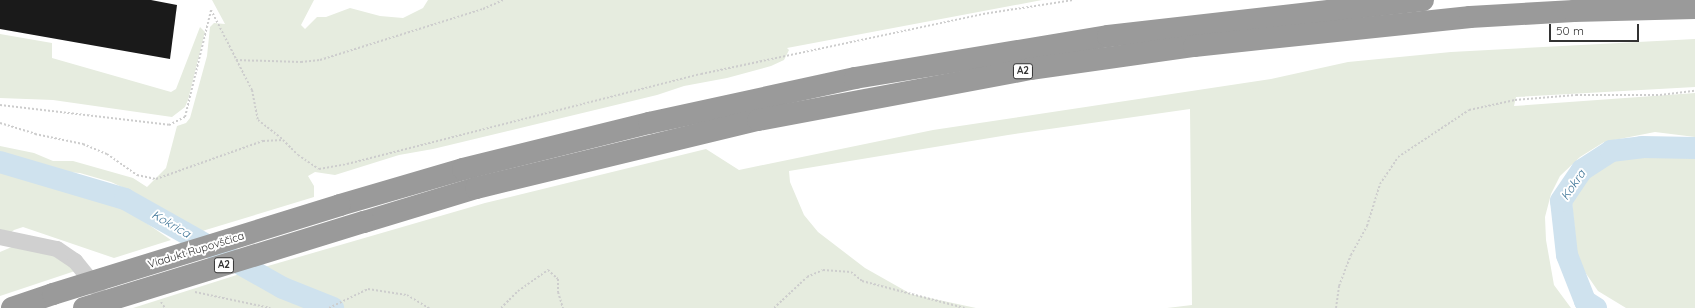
<!DOCTYPE html>
<meta charset="utf-8">
<style>
body{margin:0}
#map{position:relative;width:1695px;height:308px;overflow:hidden;background:#fff;font-family:Quicksand,sans-serif}
div>[style]{position:absolute}
.green>*{inset:0;background:#e6ecdf}
.river>*{height:22px;margin:-11px;padding:0 11px;transform-origin:11px;border-radius:11px;background:#cfe2ee}
.building>*{inset:0;background:#1a1a1a}
.path>*{height:2px;margin-top:-1px;transform-origin:0;background:repeating-linear-gradient(90deg,#cdcdcd 0 2px,transparent 0 4px)}
.minor>*{height:16px;margin:-8px;padding:0 8px;transform-origin:8px;border-radius:8px;background:#d0d0d0}
.highway>*{height:22px;margin:-11px;padding:0 11px;transform-origin:11px;border-radius:11px;background:#9a9a9a}
.highway-bridge>*{height:22px;margin:-11px;padding:0 11px;transform-origin:11px;border-radius:11px;background:#9a9a9a}
span{translate:-50% -50%;white-space:nowrap;text-align:center;line-height:1.15;-webkit-text-stroke:4px #fff;paint-order:stroke}
.shield-label span{padding:1px 3px;background:#fff;border:1px solid;border-radius:3px;-webkit-text-stroke-width:0}
.shield-label{font-size:10px;color:#333;font-weight:700}
.street-label{font-size:11px;color:#333}
.water-label{font-size:12px;color:#3f7597;font-style:italic}
.scale{position:absolute;left:1549px;top:24px;width:90px;height:18px;box-sizing:border-box;border:2px solid #333;border-top:0;padding-left:5px;font-size:12px;line-height:14px;white-space:nowrap;color:#333;-webkit-text-stroke:3px #fff;paint-order:stroke}
</style>
<div id="map">
<div class="green">
<i style="clip-path:polygon(212px 0,314px 0,301px 25px,305px 29px,317px 17px,326px 17px,350px 8px,380px 16px,403px 18px,423px 8px,428px 0,1042px 0,787px 48px,789px 50px,784px 60px,771px 66px,727px 78px,684px 86px,657px 95px,433px 149px,399px 155px,335px 175px,315px 172px,308px 176px,314px 186px,314px 197px,199px 232px,135px 193px,111px 182px,80px 173px,55px 171px,0 155px,0 146px,34px 153px,53px 161px,73px 161px,133px 178px,147px 187px,166px 168px,177px 126px,186px 123px,190px 118px,207px 56px,210px 27px,214px 23px,225px 24px)"></i>
<i style="clip-path:polygon(200px 27px,205px 32px,188px 100px,185px 107px,172px 117px,53px 100px,0 98px,0 34px,52px 43px,52px 58px,171px 92px,176px 89px)"></i>
<i style="clip-path:polygon(1695px 39px,1695px 87px,1516px 97px,1514px 106px,1695px 93px,1695px 137px,1655px 132px,1604px 142px,1580px 157px,1560px 176px,1551px 194px,1545px 217px,1546px 240px,1554px 285px,1571px 308px,1167px 308px,1192px 305px,1190px 109px,1008px 135px,789px 171px,790px 182px,804px 215px,818px 232px,865px 268px,911px 294px,976px 308px,340px 308px,317px 299px,261px 268px,485px 203px,706px 149px,739px 170px,933px 130px,1271px 79px,1348px 62px,1451px 52px)"></i>
<i style="clip-path:polygon(1678px 151px,1695px 152px,1695px 308px,1626px 308px,1598px 291px,1578px 262px,1572px 204px,1577px 187px,1597px 169px,1610px 162px)"></i>
<i style="clip-path:polygon(0 170px,123px 207px,171px 240px,114px 258px,23px 227px,14px 230px,0 241px)"></i>
<i style="clip-path:polygon(14px 246px,39px 248px,78px 270px,0 296px,0 252px)"></i>
<i style="clip-path:polygon(243px 273px,316px 308px,133px 308px)"></i>
</div>
<div class="river">
<i style="left:0;top:162px;width:130px;rotate:16.5deg"></i>
<i style="left:125px;top:199px;width:181px;rotate:29.4deg"></i>
<i style="left:283px;top:288px;width:54px;rotate:21.8deg"></i>
<i style="left:1596px;top:308px;width:13px;rotate:-148deg"></i>
<i style="left:1585px;top:301px;width:49px;rotate:-111.4deg"></i>
<i style="left:1567px;top:255px;width:54px;rotate:-96.3deg"></i>
<i style="left:1561px;top:201px;width:37px;rotate:-56deg"></i>
<i style="left:1582px;top:170px;width:35px;rotate:-33deg"></i>
<i style="left:1611px;top:151px;width:31px;rotate:-7deg"></i>
<i style="left:1642px;top:147px;width:53px;rotate:1.1deg"></i>
</div>
<div class="building">
<i style="clip-path:polygon(0 0,151px 0,177px 5px,170px 59px,0 29px)"></i>
</div>
<div class="path">
<i style="left:236px;top:60px;width:65px;rotate:1.8deg"></i>
<i style="left:301px;top:62px;width:19px;rotate:-6deg"></i>
<i style="left:320px;top:60px;width:171px;rotate:-17.4deg"></i>
<i style="left:483px;top:9px;width:22px;rotate:-24deg"></i>
<i style="left:0;top:105px;width:170px;rotate:6.7deg"></i>
<i style="left:169px;top:125px;width:18px;rotate:-27deg"></i>
<i style="left:185px;top:117px;width:110px;rotate:-76.3deg"></i>
<i style="left:211px;top:10px;width:90px;rotate:62.9deg"></i>
<i style="left:252px;top:90px;width:31px;rotate:79deg"></i>
<i style="left:258px;top:120px;width:31px;rotate:38deg"></i>
<i style="left:0;top:123px;width:37px;rotate:17deg"></i>
<i style="left:35px;top:134px;width:49px;rotate:11.8deg"></i>
<i style="left:83px;top:144px;width:26px;rotate:23deg"></i>
<i style="left:107px;top:154px;width:37px;rotate:35deg"></i>
<i style="left:137px;top:175px;width:19px;rotate:12deg"></i>
<i style="left:156px;top:179px;width:114px;rotate:-19.6deg"></i>
<i style="left:263px;top:141px;width:20px;rotate:-3deg"></i>
<i style="left:283px;top:140px;width:21px;rotate:45deg"></i>
<i style="left:298px;top:155px;width:25px;rotate:34deg"></i>
<i style="left:319px;top:169px;width:28px;rotate:-10deg"></i>
<i style="left:347px;top:164px;width:365px;rotate:-14.3deg"></i>
<i style="left:701px;top:74px;width:288px;rotate:-12deg"></i>
<i style="left:983px;top:14px;width:91px;rotate:-8.8deg"></i>
<i style="left:195px;top:292px;width:77px;rotate:12deg"></i>
<i style="left:161px;top:302px;width:7px;rotate:56deg"></i>
<i style="left:329px;top:308px;width:43px;rotate:-26deg"></i>
<i style="left:368px;top:289px;width:39px;rotate:9deg"></i>
<i style="left:407px;top:295px;width:26px;rotate:31deg"></i>
<i style="left:501px;top:308px;width:24px;rotate:-45deg"></i>
<i style="left:518px;top:291px;width:37px;rotate:-35deg"></i>
<i style="left:548px;top:270px;width:13px;rotate:42deg"></i>
<i style="left:558px;top:279px;width:13px;rotate:90deg"></i>
<i style="left:558px;top:292px;width:17px;rotate:73deg"></i>
<i style="left:774px;top:308px;width:45px;rotate:-43.2deg"></i>
<i style="left:807px;top:277px;width:17px;rotate:-24deg"></i>
<i style="left:823px;top:270px;width:28px;rotate:4deg"></i>
<i style="left:851px;top:272px;width:14px;rotate:39deg"></i>
<i style="left:862px;top:281px;width:106px;rotate:14.8deg"></i>
<i style="left:1336px;top:308px;width:22px;rotate:-82deg"></i>
<i style="left:1339px;top:286px;width:33px;rotate:-69deg"></i>
<i style="left:1351px;top:255px;width:33px;rotate:-61deg"></i>
<i style="left:1367px;top:226px;width:44px;rotate:-72.8deg"></i>
<i style="left:1380px;top:184px;width:32px;rotate:-56deg"></i>
<i style="left:1398px;top:157px;width:85px;rotate:-33.5deg"></i>
<i style="left:1469px;top:110px;width:47px;rotate:-12.3deg"></i>
<i style="left:1515px;top:100px;width:61px;rotate:-4.7deg"></i>
<i style="left:1576px;top:95px;width:84px"></i>
<i style="left:1660px;top:95px;width:35px;rotate:-7deg"></i>
</div>
<div class="minor">
<i style="left:0;top:237px;width:58px;rotate:11.9deg"></i>
<i style="left:57px;top:249px;width:22px;rotate:34deg"></i>
<i style="left:75px;top:261px;width:36px;rotate:51deg"></i>
</div>
<div class="highway">
<i style="left:340px;top:205px;width:128px;rotate:-16.3deg"></i>
<i style="left:463px;top:169px;width:192px;rotate:-13.9deg"></i>
<i style="left:649px;top:123px;width:211px;rotate:-12.3deg"></i>
<i style="left:855px;top:78px;width:256px;rotate:-9.4deg"></i>
<i style="left:1108px;top:36px;width:317px;rotate:-6.5deg"></i>
<i style="left:364px;top:222px;width:117px;rotate:-16.9deg"></i>
<i style="left:476px;top:188px;width:290px;rotate:-13.6deg"></i>
<i style="left:758px;top:120px;width:277px;rotate:-10.6deg"></i>
<i style="left:1030px;top:69px;width:166px;rotate:-8deg"></i>
<i style="left:1194px;top:46px;width:278px;rotate:-6deg"></i>
<i style="left:1470px;top:17px;width:104px;rotate:-3.3deg"></i>
<i style="left:1574px;top:11px;width:121px;rotate:-1.4deg"></i>
<i style="left:12px;top:308px;width:43px;rotate:-18.9deg"></i>
</div>
<div class="highway-bridge">
<i style="left:53px;top:294px;width:300px;rotate:-17.2deg"></i>
<i style="left:84px;top:308px;width:293px;rotate:-17.1deg"></i>
</div>
<div class="shield-label">
<span style="left:1023px;top:71px">A2</span>
<span style="left:224px;top:265px">A2</span>
</div>
<div class="street-label">
<span style="left:196px;top:250px;rotate:-17deg">Viadukt Rupovščica</span>
</div>
<div class="water-label">
<span style="left:1573px;top:185px;rotate:-56deg">Kokra</span>
<span style="left:171px;top:224px;rotate:30deg">Kokrica</span>
</div>
<div class="scale">50 m</div>
</div>
